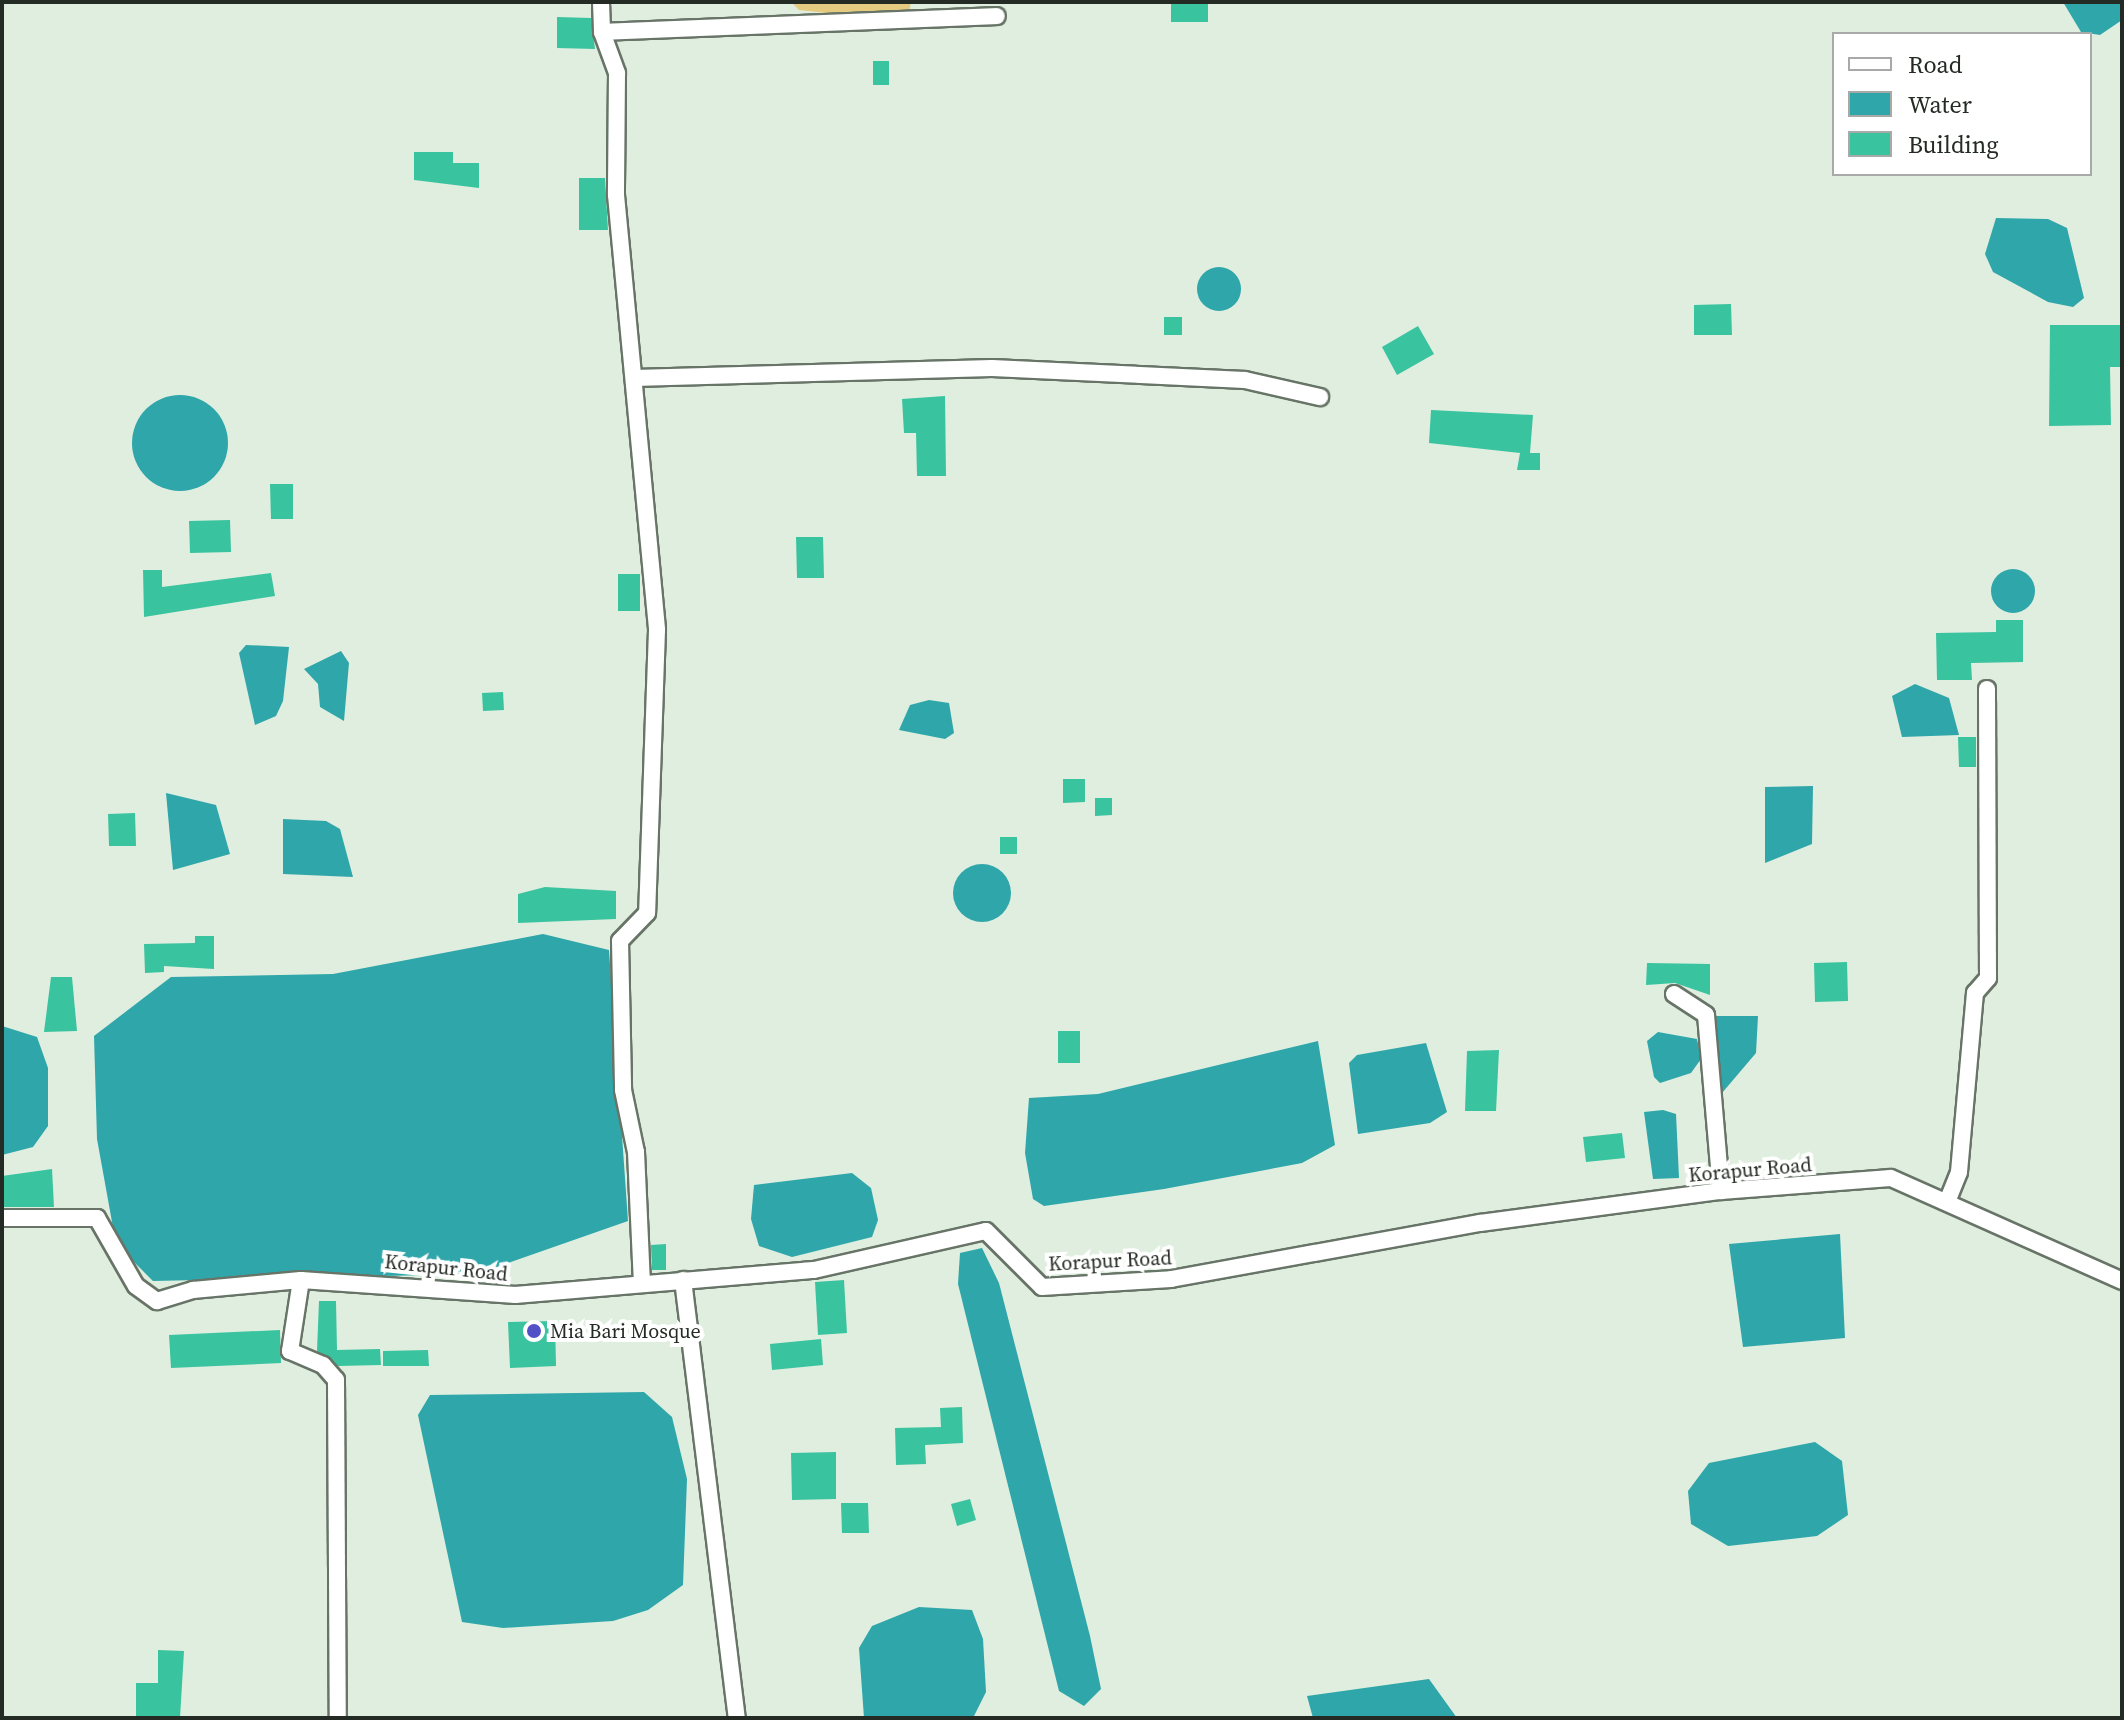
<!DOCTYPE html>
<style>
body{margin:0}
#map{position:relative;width:2124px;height:1720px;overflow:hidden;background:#dfeedf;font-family:"Source Serif 4",serif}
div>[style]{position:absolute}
.green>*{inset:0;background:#e5cb7f}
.water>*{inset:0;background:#2ea6aa}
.round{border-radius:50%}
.building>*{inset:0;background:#3ac39f}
.roads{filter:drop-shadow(2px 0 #677467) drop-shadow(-2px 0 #677467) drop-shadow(0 2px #677467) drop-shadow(0 -2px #677467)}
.street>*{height:16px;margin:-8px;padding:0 8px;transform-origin:8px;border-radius:8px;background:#fff}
.dots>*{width:22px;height:22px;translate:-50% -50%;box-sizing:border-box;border:4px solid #fff;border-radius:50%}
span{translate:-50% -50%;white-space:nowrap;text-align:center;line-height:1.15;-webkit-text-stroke:8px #fff;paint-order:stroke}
.street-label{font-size:20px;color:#242a24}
.poi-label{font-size:20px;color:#242a24}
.left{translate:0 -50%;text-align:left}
.frame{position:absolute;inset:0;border:4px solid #242a24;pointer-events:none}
.legend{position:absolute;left:1832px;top:32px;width:260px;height:144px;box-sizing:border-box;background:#fff;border:2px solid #a7aaa7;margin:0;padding:10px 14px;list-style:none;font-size:24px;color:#242a24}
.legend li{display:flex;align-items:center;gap:16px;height:40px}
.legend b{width:40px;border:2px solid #a7aaa7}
</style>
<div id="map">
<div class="green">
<i style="clip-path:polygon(791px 2px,911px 2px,909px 13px,852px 16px,799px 10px)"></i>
</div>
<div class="water">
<i style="clip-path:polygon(2063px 2px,2122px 2px,2122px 20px,2100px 35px,2081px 32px)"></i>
<i style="clip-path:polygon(1996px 218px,2048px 219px,2067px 228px,2084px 298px,2073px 307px,2048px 302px,1993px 272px,1985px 254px)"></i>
<i class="round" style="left:1197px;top:267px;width:44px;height:44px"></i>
<i class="round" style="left:132px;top:395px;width:96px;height:96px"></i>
<i class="round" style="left:1991px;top:569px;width:44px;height:44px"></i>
<i style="clip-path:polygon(246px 645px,289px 647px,283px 701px,276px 716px,255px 725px,239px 653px)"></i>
<i style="clip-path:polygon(341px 651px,349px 663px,344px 721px,320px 707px,318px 684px,304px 669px)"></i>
<i style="clip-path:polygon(1915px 684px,1949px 698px,1959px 735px,1902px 737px,1892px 696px)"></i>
<i style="clip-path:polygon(929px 700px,949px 703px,954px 733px,945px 739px,899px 730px,910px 705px)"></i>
<i style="clip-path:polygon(1813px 786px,1812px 844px,1765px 863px,1765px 787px)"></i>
<i style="clip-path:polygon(166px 793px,216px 805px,230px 854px,173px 870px)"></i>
<i style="clip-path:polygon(283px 819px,326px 821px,340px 829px,353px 877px,283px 874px)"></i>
<i class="round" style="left:953px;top:864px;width:58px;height:58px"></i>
<i style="clip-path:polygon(543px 934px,609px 950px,628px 1221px,477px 1274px,153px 1281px,116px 1244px,97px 1139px,94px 1036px,171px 977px,333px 974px)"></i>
<i style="clip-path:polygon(1716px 1016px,1758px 1016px,1756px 1053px,1722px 1093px)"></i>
<i style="clip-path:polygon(2px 1026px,37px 1037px,48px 1068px,48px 1126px,33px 1147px,2px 1155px)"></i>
<i style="clip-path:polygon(1658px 1032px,1697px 1039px,1701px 1059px,1691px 1073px,1660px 1083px,1654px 1077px,1647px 1041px)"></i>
<i style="clip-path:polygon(1318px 1041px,1335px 1145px,1302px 1163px,1164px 1189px,1044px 1206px,1033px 1199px,1025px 1153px,1029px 1098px,1098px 1094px)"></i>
<i style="clip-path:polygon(1426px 1043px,1447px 1112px,1430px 1123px,1358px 1134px,1349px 1063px,1357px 1055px)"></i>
<i style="clip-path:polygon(1663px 1110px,1676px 1114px,1679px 1178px,1653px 1179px,1644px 1112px)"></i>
<i style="clip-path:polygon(852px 1173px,871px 1188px,878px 1220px,872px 1237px,792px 1257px,759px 1246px,751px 1219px,754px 1185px)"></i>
<i style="clip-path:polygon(1840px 1234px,1845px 1338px,1743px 1347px,1729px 1244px)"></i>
<i style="clip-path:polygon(982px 1248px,999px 1283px,1090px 1636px,1101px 1689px,1084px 1706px,1059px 1691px,958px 1284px,960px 1253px)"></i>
<i style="clip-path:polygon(644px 1392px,672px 1417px,687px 1479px,683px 1585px,648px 1610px,613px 1621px,503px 1628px,462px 1622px,418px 1415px,430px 1395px)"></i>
<i style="clip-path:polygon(1815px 1442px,1842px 1461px,1848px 1515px,1817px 1536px,1728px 1546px,1691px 1524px,1688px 1491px,1709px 1463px)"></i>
<i style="clip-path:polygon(919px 1607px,972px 1610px,983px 1639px,986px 1692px,973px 1718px,864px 1718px,859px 1648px,872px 1626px)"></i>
<i style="clip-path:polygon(1429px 1679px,1457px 1718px,1313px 1718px,1307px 1696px)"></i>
</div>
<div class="building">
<i style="clip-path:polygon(1171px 2px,1208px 2px,1208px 22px,1171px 22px)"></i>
<i style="clip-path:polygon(557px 17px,591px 18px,595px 49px,557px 48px)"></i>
<i style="clip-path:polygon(873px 61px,889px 61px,889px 85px,873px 85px)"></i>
<i style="clip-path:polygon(414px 152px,453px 152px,453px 163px,479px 163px,479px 188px,414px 180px)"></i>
<i style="clip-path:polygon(579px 178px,605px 178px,608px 230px,579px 230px)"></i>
<i style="clip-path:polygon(1731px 304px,1732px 335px,1694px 335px,1694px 305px)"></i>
<i style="clip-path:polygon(1164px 317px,1182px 317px,1182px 335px,1164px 335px)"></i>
<i style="clip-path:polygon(2050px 325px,2122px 325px,2122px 367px,2110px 367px,2111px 425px,2049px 426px)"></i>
<i style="clip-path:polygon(1418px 326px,1434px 354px,1397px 375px,1382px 347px)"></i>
<i style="clip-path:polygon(945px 396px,946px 476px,917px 476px,916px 433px,904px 433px,902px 399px)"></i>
<i style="clip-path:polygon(1431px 410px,1533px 415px,1530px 453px,1540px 453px,1540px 470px,1517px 470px,1520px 453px,1429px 443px)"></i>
<i style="clip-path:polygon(270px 484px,293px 484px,293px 519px,271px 519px)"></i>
<i style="clip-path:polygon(230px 520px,231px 552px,190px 553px,189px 521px)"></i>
<i style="clip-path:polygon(796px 537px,823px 537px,824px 578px,797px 578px)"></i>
<i style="clip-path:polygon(143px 570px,162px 570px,162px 587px,271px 573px,275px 596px,144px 617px)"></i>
<i style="clip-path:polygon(618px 574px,640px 574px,640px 611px,618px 611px)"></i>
<i style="clip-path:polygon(1996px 620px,2023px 620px,2023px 662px,1971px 663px,1972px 680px,1937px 680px,1936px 633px,1996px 632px)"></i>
<i style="clip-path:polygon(503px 692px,504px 710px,483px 711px,482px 693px)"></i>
<i style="clip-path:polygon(1958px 737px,1976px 737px,1976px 767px,1959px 767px)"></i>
<i style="clip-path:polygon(1063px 779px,1085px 779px,1085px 802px,1063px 803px)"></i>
<i style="clip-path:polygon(1095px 798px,1112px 798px,1112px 815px,1095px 816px)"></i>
<i style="clip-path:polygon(135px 813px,136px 846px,109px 846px,108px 814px)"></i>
<i style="clip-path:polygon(1000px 837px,1017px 837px,1017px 854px,1000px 854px)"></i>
<i style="clip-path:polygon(545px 887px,616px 891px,616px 919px,518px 923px,518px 894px)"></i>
<i style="clip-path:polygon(195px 936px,214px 936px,214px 969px,164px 966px,164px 972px,145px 973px,144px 944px,195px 943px)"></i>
<i style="clip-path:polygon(1847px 962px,1848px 1001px,1815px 1002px,1814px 963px)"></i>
<i style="clip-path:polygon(1647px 963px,1710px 964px,1710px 995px,1675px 983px,1646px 985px)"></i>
<i style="clip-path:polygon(51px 977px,72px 977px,77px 1031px,44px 1032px)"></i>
<i style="clip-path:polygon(1058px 1031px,1080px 1031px,1080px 1063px,1058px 1063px)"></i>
<i style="clip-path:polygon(1499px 1050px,1496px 1111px,1465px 1111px,1467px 1051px)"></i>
<i style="clip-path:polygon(1622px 1133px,1625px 1158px,1586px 1162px,1583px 1137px)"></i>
<i style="clip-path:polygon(52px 1169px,54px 1207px,2px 1207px,2px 1176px)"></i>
<i style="clip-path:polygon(666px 1244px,666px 1270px,652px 1270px,651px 1245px)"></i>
<i style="clip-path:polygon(844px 1280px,847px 1333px,818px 1335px,815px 1282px)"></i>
<i style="clip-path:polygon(319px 1301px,336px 1301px,337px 1350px,380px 1349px,381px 1365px,338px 1366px,317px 1351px)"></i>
<i style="clip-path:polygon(555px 1321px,556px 1366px,510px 1368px,508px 1322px)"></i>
<i style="clip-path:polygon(280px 1330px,281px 1363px,171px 1368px,169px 1335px)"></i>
<i style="clip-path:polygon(821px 1339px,823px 1365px,772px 1370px,770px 1344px)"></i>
<i style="clip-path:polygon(428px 1350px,429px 1366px,383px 1366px,383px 1351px)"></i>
<i style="clip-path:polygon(962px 1407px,963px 1443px,925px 1445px,926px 1464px,896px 1465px,895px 1428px,941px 1427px,940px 1408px)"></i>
<i style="clip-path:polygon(836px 1452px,836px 1499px,792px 1500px,791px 1453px)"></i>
<i style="clip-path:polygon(970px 1499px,976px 1520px,957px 1526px,951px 1504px)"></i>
<i style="clip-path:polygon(841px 1503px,868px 1503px,869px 1533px,842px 1533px)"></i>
<i style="clip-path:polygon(158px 1650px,184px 1651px,180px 1718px,136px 1718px,136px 1683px,158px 1683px)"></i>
</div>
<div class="roads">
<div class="street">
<i style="left:601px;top:2px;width:30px;rotate:88deg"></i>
<i style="left:602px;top:32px;width:44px;rotate:69.9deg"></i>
<i style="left:617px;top:73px;width:122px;rotate:90.5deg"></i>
<i style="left:616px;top:195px;width:437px;rotate:84.6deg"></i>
<i style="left:657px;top:630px;width:283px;rotate:92deg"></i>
<i style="left:647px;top:913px;width:39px;rotate:134deg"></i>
<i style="left:620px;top:941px;width:149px;rotate:88.8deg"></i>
<i style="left:623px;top:1090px;width:63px;rotate:78.2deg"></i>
<i style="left:636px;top:1152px;width:130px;rotate:87.4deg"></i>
<i style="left:602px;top:32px;width:395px;rotate:-2.3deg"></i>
<i style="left:634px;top:378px;width:358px;rotate:-1.6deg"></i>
<i style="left:992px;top:368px;width:253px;rotate:2.7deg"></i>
<i style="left:1245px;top:380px;width:77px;rotate:12.8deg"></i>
<i style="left:1674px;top:994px;width:38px;rotate:33deg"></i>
<i style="left:1706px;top:1015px;width:177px;rotate:85.1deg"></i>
<i style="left:1947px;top:1202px;width:32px;rotate:-68deg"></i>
<i style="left:1959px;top:1172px;width:180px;rotate:-84.9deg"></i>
<i style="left:1975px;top:993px;width:20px;rotate:-49deg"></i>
<i style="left:1988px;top:978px;width:289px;rotate:-90.2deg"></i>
<i style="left:2px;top:1218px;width:95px"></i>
<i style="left:97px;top:1218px;width:78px;rotate:60.2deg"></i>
<i style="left:136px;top:1286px;width:26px;rotate:36deg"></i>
<i style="left:157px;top:1301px;width:38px;rotate:-17deg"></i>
<i style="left:193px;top:1290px;width:108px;rotate:-5.3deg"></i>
<i style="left:301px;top:1280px;width:215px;rotate:4deg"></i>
<i style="left:515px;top:1295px;width:300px;rotate:-4.8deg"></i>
<i style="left:814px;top:1270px;width:176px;rotate:-12.8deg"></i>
<i style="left:986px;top:1231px;width:79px;rotate:45deg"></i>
<i style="left:1042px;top:1287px;width:129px;rotate:-3.5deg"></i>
<i style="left:1171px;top:1279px;width:314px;rotate:-10.3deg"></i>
<i style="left:1480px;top:1223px;width:243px;rotate:-7.6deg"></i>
<i style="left:1721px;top:1191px;width:170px;rotate:-4.4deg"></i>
<i style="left:1891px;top:1178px;width:253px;rotate:24deg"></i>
<i style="left:301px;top:1280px;width:72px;rotate:98.8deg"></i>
<i style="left:290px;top:1351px;width:36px;rotate:23deg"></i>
<i style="left:323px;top:1365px;width:20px;rotate:49deg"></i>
<i style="left:336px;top:1380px;width:338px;rotate:89.7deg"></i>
<i style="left:683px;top:1280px;width:441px;rotate:83deg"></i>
</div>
</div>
<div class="dots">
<i style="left:534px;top:1331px;background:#5150c6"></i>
</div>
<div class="street-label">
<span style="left:1750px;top:1170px;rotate:-5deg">Korapur Road</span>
<span style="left:1110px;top:1261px;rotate:-3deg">Korapur Road</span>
<span style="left:446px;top:1268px;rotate:6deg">Korapur Road</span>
</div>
<div class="poi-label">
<span class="left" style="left:550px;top:1331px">Mia Bari Mosque</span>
</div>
<div class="frame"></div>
<ul class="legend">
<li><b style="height:10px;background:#fff"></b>Road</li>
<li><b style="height:22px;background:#2ea6aa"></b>Water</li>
<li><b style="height:22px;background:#3ac39f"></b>Building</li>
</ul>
</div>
